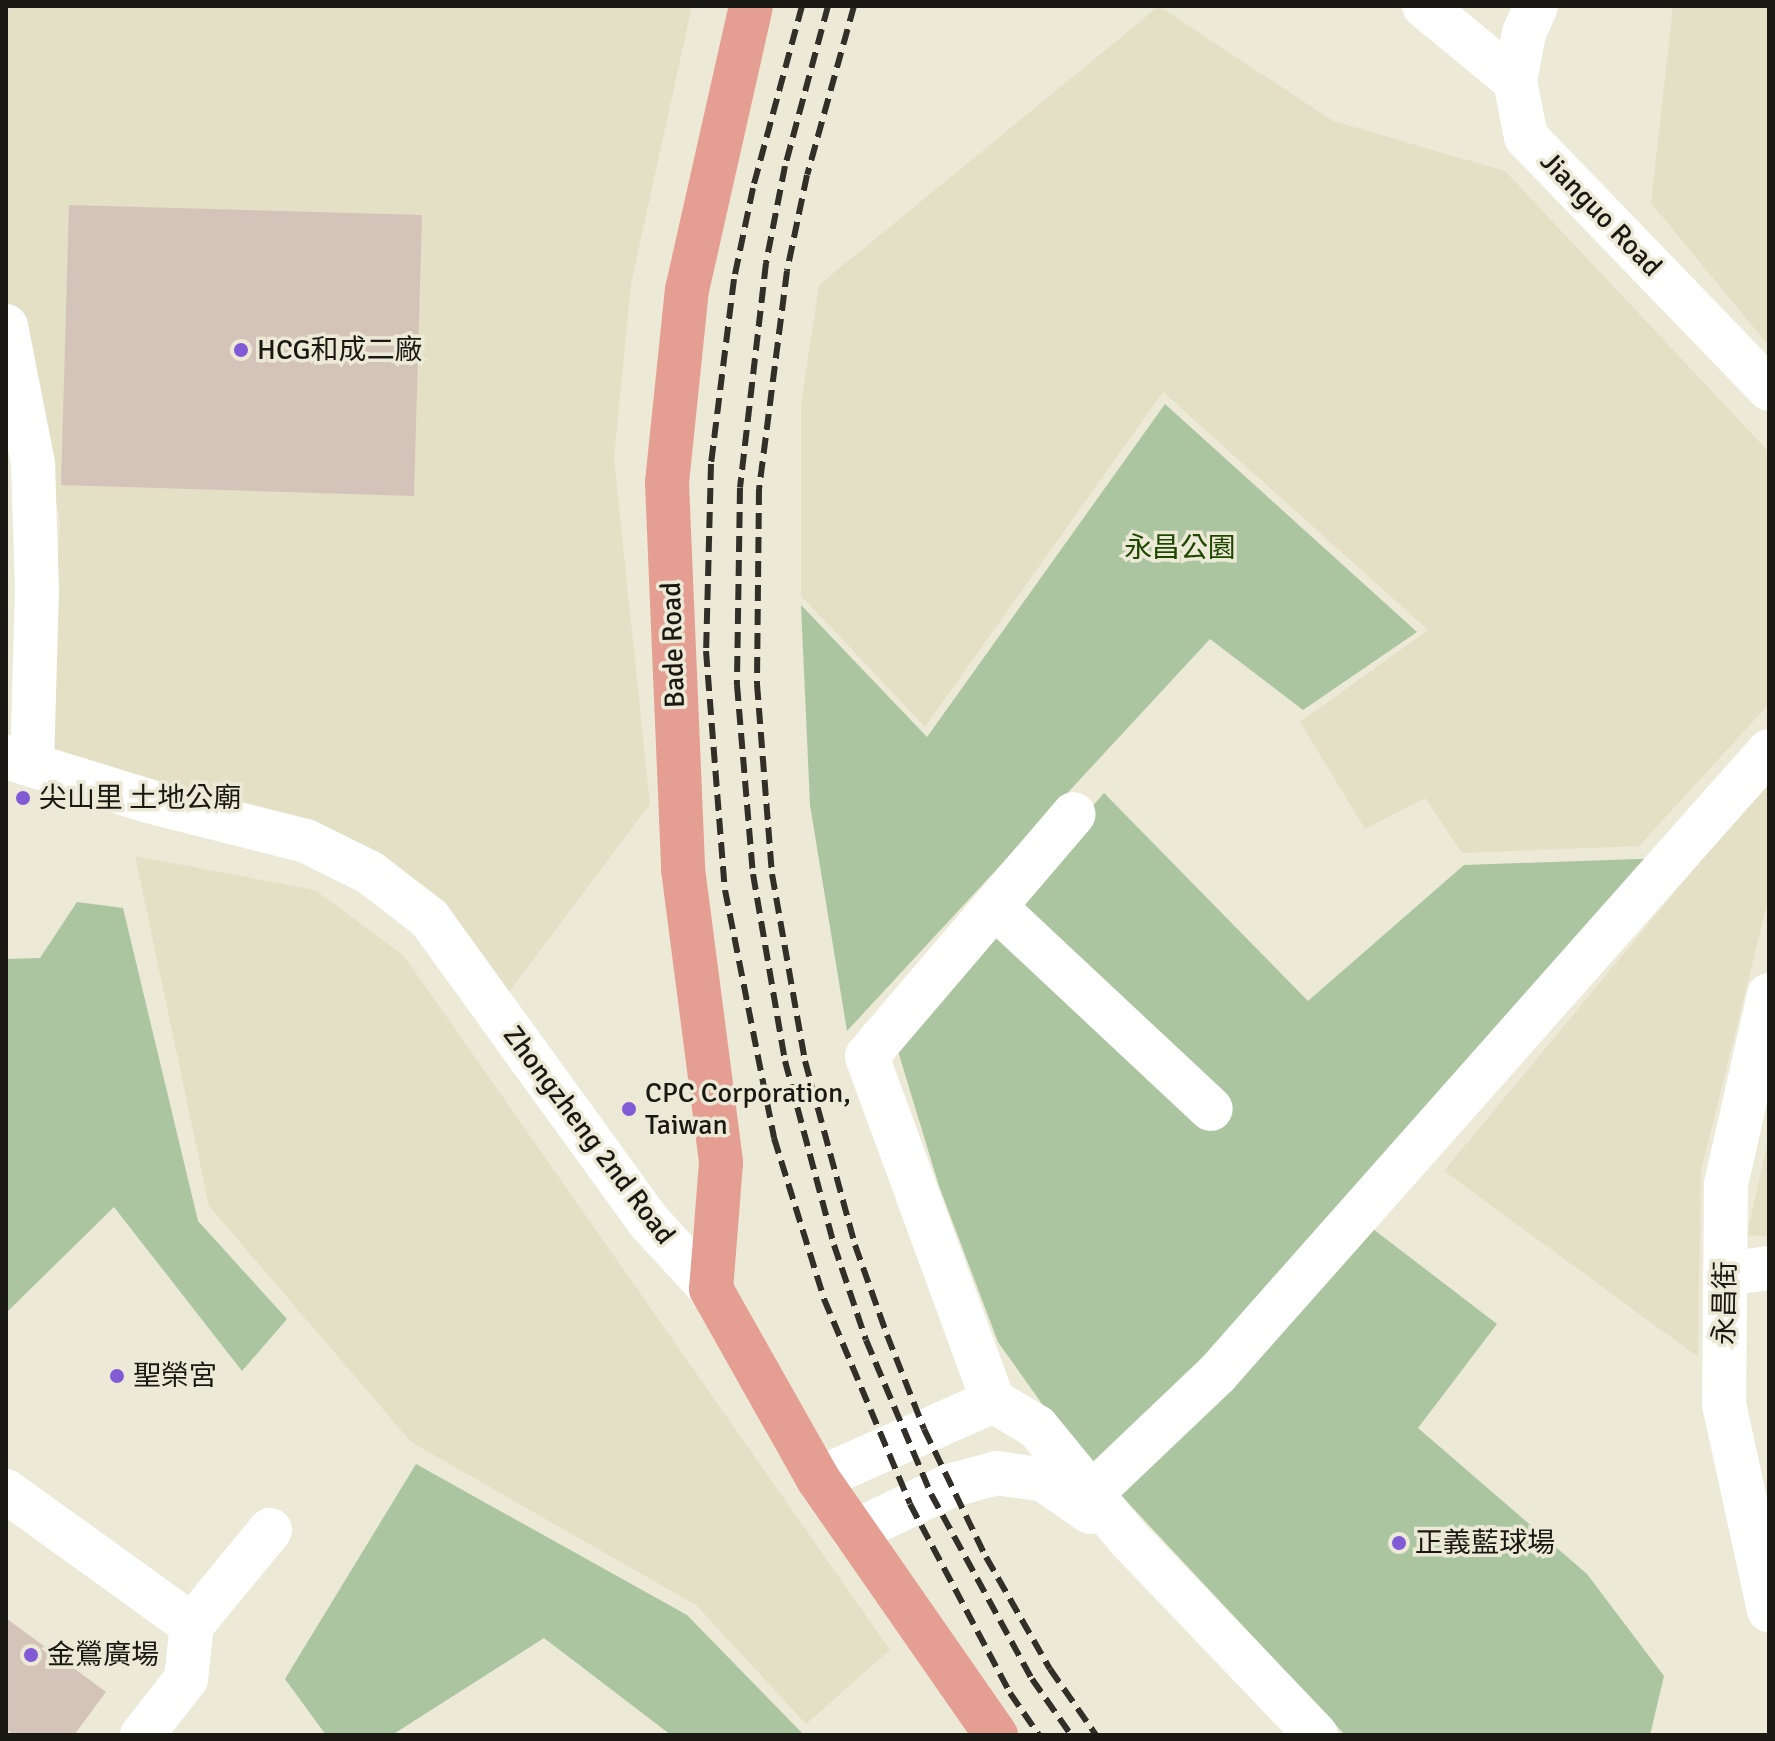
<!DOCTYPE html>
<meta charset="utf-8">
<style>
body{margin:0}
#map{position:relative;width:1775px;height:1741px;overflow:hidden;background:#ece9d7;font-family:Signika,"Noto Sans TC",sans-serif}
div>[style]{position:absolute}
.built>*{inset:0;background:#e4e0c6}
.green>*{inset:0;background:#abc5a0}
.building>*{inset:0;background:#d4c3b8}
.minor>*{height:44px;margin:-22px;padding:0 22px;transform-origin:22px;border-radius:22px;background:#fff}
.major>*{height:44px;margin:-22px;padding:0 22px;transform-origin:22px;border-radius:22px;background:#e59f92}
.rail>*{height:6px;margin-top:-3px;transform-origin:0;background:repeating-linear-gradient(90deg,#312f28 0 16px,transparent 0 24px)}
.dots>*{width:22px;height:22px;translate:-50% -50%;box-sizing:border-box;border:4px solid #ece9d7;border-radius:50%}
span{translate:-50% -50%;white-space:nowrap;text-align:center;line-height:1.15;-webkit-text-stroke:7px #ece9d7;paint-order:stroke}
.street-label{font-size:28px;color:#1a1812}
.poi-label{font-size:28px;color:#1a1812}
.left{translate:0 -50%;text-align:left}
.park-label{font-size:28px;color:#1e4800}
.frame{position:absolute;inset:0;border:8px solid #1a1812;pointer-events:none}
</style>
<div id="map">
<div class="built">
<i style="clip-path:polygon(6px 6px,692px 6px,631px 284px,614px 459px,650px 804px,509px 992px,425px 901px,46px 749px,60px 522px,29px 362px,6px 296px)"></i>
<i style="clip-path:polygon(1159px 6px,1333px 121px,1505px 171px,1769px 452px,1769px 704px,1639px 846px,1462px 853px,1425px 798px,1365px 829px,1300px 722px,1428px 630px,1163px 392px,925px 727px,801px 596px,801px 404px,819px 285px)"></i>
<i style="clip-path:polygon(1673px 6px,1769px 6px,1769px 346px,1651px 203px)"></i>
<i style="clip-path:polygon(1769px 778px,1769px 896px,1701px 1171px,1698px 1357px,1444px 1171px)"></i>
<i style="clip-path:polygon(135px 856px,315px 890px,404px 956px,890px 1650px,806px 1724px,696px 1605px,411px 1442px,209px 1206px)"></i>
<i style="clip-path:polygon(1769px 1135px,1769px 1236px,1747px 1235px)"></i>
</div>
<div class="green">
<i style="clip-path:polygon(1165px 404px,1417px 632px,1303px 710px,1210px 639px,847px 1031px,810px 805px,801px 605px,927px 737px)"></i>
<i style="clip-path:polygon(1104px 793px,1308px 1001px,1464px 865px,1666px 858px,1283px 1283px,1092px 1474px,998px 1342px,939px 1186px,894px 1038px)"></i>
<i style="clip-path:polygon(77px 902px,123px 908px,198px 1221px,287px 1319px,242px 1371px,114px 1207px,6px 1313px,6px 959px,40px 958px)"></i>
<i style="clip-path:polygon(1373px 1229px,1497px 1324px,1418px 1428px,1587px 1574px,1664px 1676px,1650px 1735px,1345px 1735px,1117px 1491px)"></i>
<i style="clip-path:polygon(416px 1464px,687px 1615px,804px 1735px,671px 1735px,544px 1638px,392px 1735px,326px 1735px,285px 1679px)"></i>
</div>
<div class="building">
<i style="clip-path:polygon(69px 205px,422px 215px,414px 496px,61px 485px)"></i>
<i style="clip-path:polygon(6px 1618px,106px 1692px,74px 1735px,14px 1735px,6px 1729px)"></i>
</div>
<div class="minor">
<i style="left:1424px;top:6px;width:118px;rotate:39.5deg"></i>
<i style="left:1536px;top:6px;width:30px;rotate:114deg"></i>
<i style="left:1524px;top:33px;width:49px;rotate:100.6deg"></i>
<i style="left:1515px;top:81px;width:57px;rotate:78.9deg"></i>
<i style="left:1526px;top:137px;width:350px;rotate:46deg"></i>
<i style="left:6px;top:326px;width:140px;rotate:78.9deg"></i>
<i style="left:33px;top:463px;width:125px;rotate:88.2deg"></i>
<i style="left:37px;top:588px;width:175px;rotate:91.6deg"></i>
<i style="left:6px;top:757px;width:149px;rotate:17.2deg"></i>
<i style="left:148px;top:801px;width:163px;rotate:14.2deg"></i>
<i style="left:306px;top:841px;width:70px;rotate:26.2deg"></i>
<i style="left:369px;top:872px;width:76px;rotate:37.5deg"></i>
<i style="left:429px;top:918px;width:377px;rotate:54.1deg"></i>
<i style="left:650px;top:1223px;width:90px;rotate:47.3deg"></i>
<i style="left:996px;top:908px;width:294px;rotate:43.1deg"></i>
<i style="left:1769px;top:995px;width:195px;rotate:102.8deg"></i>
<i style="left:1726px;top:1185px;width:219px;rotate:90.5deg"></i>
<i style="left:1724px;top:1404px;width:211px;rotate:77.7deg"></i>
<i style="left:1725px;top:1274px;width:44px;rotate:-7.8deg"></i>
<i style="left:993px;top:1401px;width:367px;rotate:-110.1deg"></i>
<i style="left:867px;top:1056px;width:318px;rotate:-49.5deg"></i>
<i style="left:818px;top:1479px;width:192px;rotate:-24deg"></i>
<i style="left:993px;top:1401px;width:51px;rotate:30.6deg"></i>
<i style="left:1037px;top:1427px;width:144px;rotate:50.7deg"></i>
<i style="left:1128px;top:1538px;width:272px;rotate:46.3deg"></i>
<i style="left:6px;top:1491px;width:229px;rotate:35.8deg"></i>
<i style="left:1091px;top:1494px;width:174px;rotate:-43.6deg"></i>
<i style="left:1217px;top:1374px;width:832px;rotate:-48.46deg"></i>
<i style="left:854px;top:1532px;width:106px;rotate:-25.8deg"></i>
<i style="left:949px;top:1486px;width:50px;rotate:-15.2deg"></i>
<i style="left:997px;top:1473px;width:48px;rotate:8.5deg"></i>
<i style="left:1044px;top:1480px;width:56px;rotate:34.8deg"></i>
<i style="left:192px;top:1625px;width:123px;rotate:-50.6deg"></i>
<i style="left:142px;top:1735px;width:71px;rotate:-51.8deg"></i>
<i style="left:186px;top:1679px;width:54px;rotate:-83.7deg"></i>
</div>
<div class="major">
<i style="left:751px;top:6px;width:290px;rotate:102.7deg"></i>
<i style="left:687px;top:289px;width:195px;rotate:95.9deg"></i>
<i style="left:667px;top:483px;width:386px;rotate:87.6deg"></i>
<i style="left:683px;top:869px;width:296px;rotate:82.6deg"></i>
<i style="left:721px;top:1163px;width:126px;rotate:94.5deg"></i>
<i style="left:711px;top:1289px;width:218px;rotate:60.6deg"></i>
<i style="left:818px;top:1479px;width:312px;rotate:55.2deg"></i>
</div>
<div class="rail">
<i style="left:802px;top:6px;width:188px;rotate:105.1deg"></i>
<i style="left:753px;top:188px;width:93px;rotate:101.8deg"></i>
<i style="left:734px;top:279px;width:186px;rotate:97.1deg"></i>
<i style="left:711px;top:464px;width:187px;rotate:91.5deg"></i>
<i style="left:706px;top:651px;width:240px;rotate:85.5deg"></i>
<i style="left:725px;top:890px;width:253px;rotate:78.8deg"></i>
<i style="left:774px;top:1138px;width:169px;rotate:72.7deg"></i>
<i style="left:824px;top:1299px;width:222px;rotate:67.2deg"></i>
<i style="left:910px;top:1504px;width:214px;rotate:62.1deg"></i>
<i style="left:1010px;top:1693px;width:51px;rotate:55.4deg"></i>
<i style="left:828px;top:6px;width:166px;rotate:105deg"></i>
<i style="left:785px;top:166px;width:99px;rotate:101.1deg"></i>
<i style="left:766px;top:263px;width:226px;rotate:96.6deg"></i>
<i style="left:740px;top:488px;width:197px;rotate:90.9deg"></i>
<i style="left:737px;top:685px;width:190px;rotate:85.2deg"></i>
<i style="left:753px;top:874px;width:190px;rotate:80.3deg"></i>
<i style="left:785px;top:1061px;width:190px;rotate:75.1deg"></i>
<i style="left:834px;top:1245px;width:100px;rotate:71.4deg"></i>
<i style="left:866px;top:1340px;width:167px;rotate:67.1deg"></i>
<i style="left:931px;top:1494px;width:211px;rotate:61.4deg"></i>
<i style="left:1032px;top:1679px;width:68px;rotate:55.1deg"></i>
<i style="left:854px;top:6px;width:175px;rotate:105.5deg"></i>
<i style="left:807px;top:175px;width:98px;rotate:101.8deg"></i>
<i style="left:787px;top:271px;width:220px;rotate:97.3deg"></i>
<i style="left:759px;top:489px;width:195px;rotate:90.6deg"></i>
<i style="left:757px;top:684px;width:191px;rotate:85.5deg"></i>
<i style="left:772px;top:874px;width:190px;rotate:80deg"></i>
<i style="left:805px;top:1061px;width:191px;rotate:74.8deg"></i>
<i style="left:855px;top:1245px;width:96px;rotate:70.4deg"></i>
<i style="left:887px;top:1335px;width:101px;rotate:68.5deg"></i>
<i style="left:924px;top:1429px;width:142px;rotate:64.2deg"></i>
<i style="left:986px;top:1557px;width:129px;rotate:60.3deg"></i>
<i style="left:1050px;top:1669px;width:80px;rotate:55.1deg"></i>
</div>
<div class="dots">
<i style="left:241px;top:350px;background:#805bd5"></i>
<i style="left:23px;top:798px;background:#805bd5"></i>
<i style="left:629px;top:1109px;background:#805bd5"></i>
<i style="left:117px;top:1376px;background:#805bd5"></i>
<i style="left:1399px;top:1543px;background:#805bd5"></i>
<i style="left:31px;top:1655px;background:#805bd5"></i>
</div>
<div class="street-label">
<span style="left:1601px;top:214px;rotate:46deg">Jianguo Road</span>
<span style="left:673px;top:645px;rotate:-92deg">Bade Road</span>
<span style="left:589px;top:1135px;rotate:53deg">Zhongzheng 2nd Road</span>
<span style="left:1725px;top:1303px;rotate:-89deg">永昌街</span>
</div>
<div class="poi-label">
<span class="left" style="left:257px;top:350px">HCG和成二廠</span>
<span class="left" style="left:39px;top:798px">尖山里 土地公廟</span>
<span class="left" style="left:645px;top:1109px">CPC Corporation,<br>Taiwan</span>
<span class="left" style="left:133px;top:1376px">聖榮宮</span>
<span class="left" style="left:1415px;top:1543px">正義藍球場</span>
<span class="left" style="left:47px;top:1655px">金鶯廣場</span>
</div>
<div class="park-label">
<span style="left:1180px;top:548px">永昌公園</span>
</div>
<div class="frame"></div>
</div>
